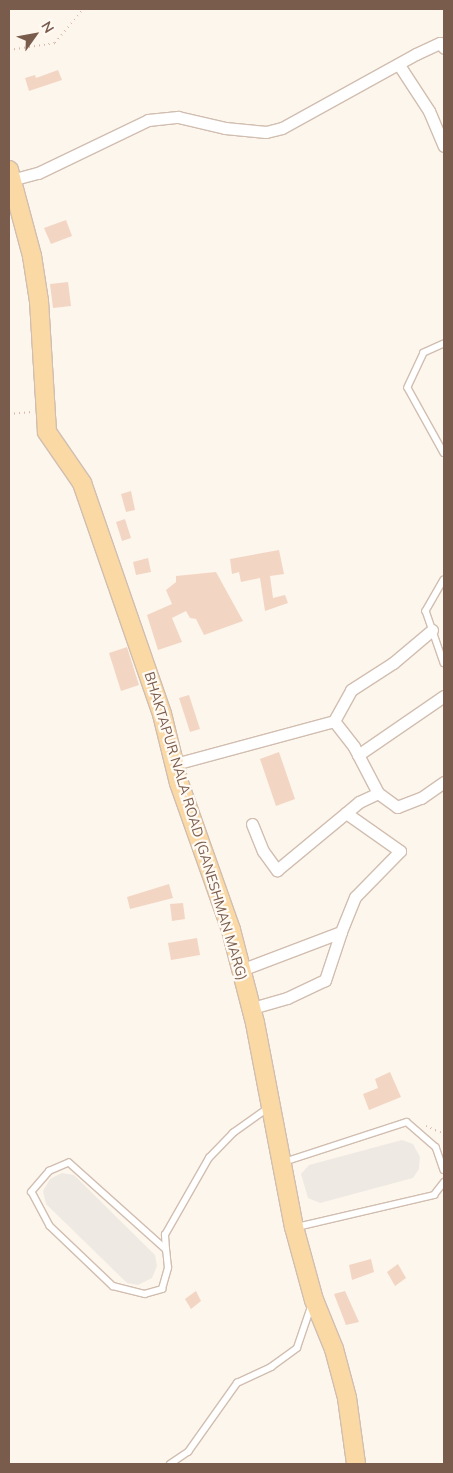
<!DOCTYPE html>
<style>
body{margin:0}
#map{position:relative;width:453px;height:1473px;overflow:hidden;background:#fdf6ec;font-family:Mulish,sans-serif}
div>[style]{position:absolute}
.industrial>*{inset:0;background:#efe9e4}
.building>*{inset:0;background:#f3d5c3}
.path>*{height:2px;margin-top:-1px;transform-origin:0;background:repeating-linear-gradient(90deg,#d9b8a5 0 1px,transparent 0 5px)}
.roads{filter:drop-shadow(1px 0 #d1beb0) drop-shadow(-1px 0 #d1beb0) drop-shadow(0 1px #d1beb0) drop-shadow(0 -1px #d1beb0)}
.service>*{height:5.5px;margin:-2.75px;padding:0 2.75px;transform-origin:2.75px;border-radius:2.75px;background:#fff}
.minor>*{height:11px;margin:-5.5px;padding:0 5.5px;transform-origin:5.5px;border-radius:5.5px;background:#fff}
.primary>*{height:18px;margin:-9px;padding:0 9px;transform-origin:9px;border-radius:9px;background:#fbd9a5}
span{translate:-50% -50%;white-space:nowrap;text-align:center;line-height:1.15;-webkit-text-stroke:4.5px #fffaf3;paint-order:stroke}
.street-label{font-size:14px;color:#7a5c4d}
.frame{position:absolute;inset:0;border:10px solid #7a5c4d;pointer-events:none}
.north{position:absolute;left:10px;top:10px;width:50px;height:50px;-webkit-text-stroke:4px #fffaf3;paint-order:stroke;rotate:58deg;font-size:14px;font-weight:700;line-height:20px;text-align:center;color:#7a5c4d}
.north::after{content:'';display:block;margin:auto;width:18px;height:22px;background:#7a5c4d;clip-path:polygon(50% 0,100% 100%,50% 72%,0 100%)}
</style>
<div id="map">
<div class="industrial">
<i style="clip-path:polygon(402px 1140px,413px 1144px,420px 1157px,419px 1169px,413px 1178px,320px 1203px,308px 1198px,301px 1174px,309px 1165px)"></i>
<i style="clip-path:polygon(62px 1173px,74px 1175px,155px 1255px,157px 1266px,152px 1278px,138px 1285px,127px 1283px,46px 1204px,43px 1191px,50px 1179px)"></i>
</div>
<div class="building">
<i style="clip-path:polygon(58px 70px,62px 80px,29px 91px,25px 78px,35px 75px,36px 78px)"></i>
<i style="clip-path:polygon(66px 220px,72px 236px,51px 244px,44px 228px)"></i>
<i style="clip-path:polygon(68px 282px,71px 306px,53px 308px,50px 284px)"></i>
<i style="clip-path:polygon(131px 491px,135px 510px,126px 512px,121px 494px)"></i>
<i style="clip-path:polygon(125px 519px,131px 538px,122px 541px,116px 522px)"></i>
<i style="clip-path:polygon(279px 550px,284px 574px,270px 576px,273px 598px,285px 595px,288px 603px,265px 611px,260px 578px,241px 582px,239px 572px,232px 574px,230px 559px)"></i>
<i style="clip-path:polygon(148px 558px,151px 572px,136px 575px,133px 562px)"></i>
<i style="clip-path:polygon(216px 572px,243px 621px,204px 635px,196px 619px,190px 618px,186px 611px,172px 618px,182px 642px,158px 650px,147px 615px,172px 604px,166px 590px,176px 582px,176px 576px)"></i>
<i style="clip-path:polygon(127px 647px,139px 685px,121px 691px,109px 653px)"></i>
<i style="clip-path:polygon(189px 695px,200px 729px,190px 732px,179px 698px)"></i>
<i style="clip-path:polygon(279px 752px,295px 799px,276px 806px,260px 759px)"></i>
<i style="clip-path:polygon(169px 884px,173px 898px,130px 909px,127px 897px)"></i>
<i style="clip-path:polygon(183px 903px,185px 919px,172px 921px,170px 904px)"></i>
<i style="clip-path:polygon(197px 938px,200px 955px,171px 960px,168px 943px)"></i>
<i style="clip-path:polygon(390px 1072px,401px 1097px,369px 1110px,363px 1094px,378px 1088px,375px 1079px)"></i>
<i style="clip-path:polygon(371px 1259px,374px 1272px,352px 1280px,349px 1265px)"></i>
<i style="clip-path:polygon(398px 1264px,406px 1278px,395px 1286px,387px 1272px)"></i>
<i style="clip-path:polygon(196px 1291px,201px 1301px,191px 1309px,185px 1299px)"></i>
<i style="clip-path:polygon(345px 1291px,359px 1322px,346px 1325px,334px 1294px)"></i>
</div>
<div class="path">
<i style="left:9px;top:50px;width:47px;rotate:-8.7deg"></i>
<i style="left:55px;top:43px;width:44px;rotate:-50.5deg"></i>
<i style="left:9px;top:414px;width:23px;rotate:-5deg"></i>
<i style="left:426px;top:1126px;width:20px;rotate:24deg"></i>
</div>
<div class="roads">
<div class="service">
<i style="left:444px;top:344px;width:22px;rotate:156deg"></i>
<i style="left:424px;top:353px;width:38px;rotate:115deg"></i>
<i style="left:408px;top:388px;width:74px;rotate:61deg"></i>
<i style="left:444px;top:580px;width:36px;rotate:120deg"></i>
<i style="left:426px;top:611px;width:55px;rotate:70.9deg"></i>
<i style="left:284px;top:1162px;width:129px;rotate:-18deg"></i>
<i style="left:407px;top:1122px;width:38px;rotate:41deg"></i>
<i style="left:436px;top:1147px;width:24px;rotate:71deg"></i>
<i style="left:297px;top:1227px;width:141px;rotate:-13.1deg"></i>
<i style="left:434px;top:1195px;width:16px;rotate:-52deg"></i>
<i style="left:166px;top:1250px;width:130px;rotate:-138.1deg"></i>
<i style="left:69px;top:1163px;width:21px;rotate:157deg"></i>
<i style="left:50px;top:1171px;width:28px;rotate:131deg"></i>
<i style="left:32px;top:1192px;width:38px;rotate:62deg"></i>
<i style="left:50px;top:1226px;width:87px;rotate:43.6deg"></i>
<i style="left:113px;top:1286px;width:33px;rotate:14deg"></i>
<i style="left:145px;top:1294px;width:18px;rotate:-16deg"></i>
<i style="left:162px;top:1289px;width:22px;rotate:-74deg"></i>
<i style="left:168px;top:1268px;width:18px;rotate:-96deg"></i>
<i style="left:166px;top:1250px;width:15px;rotate:-94deg"></i>
<i style="left:165px;top:1235px;width:89px;rotate:-60.3deg"></i>
<i style="left:209px;top:1158px;width:35px;rotate:-46deg"></i>
<i style="left:233px;top:1133px;width:43px;rotate:-35.5deg"></i>
<i style="left:170px;top:1464px;width:22px;rotate:-34deg"></i>
<i style="left:188px;top:1452px;width:85px;rotate:-54.6deg"></i>
<i style="left:237px;top:1383px;width:38px;rotate:-25deg"></i>
<i style="left:271px;top:1367px;width:32px;rotate:-36deg"></i>
<i style="left:297px;top:1348px;width:46px;rotate:-71.2deg"></i>
</div>
<div class="minor">
<i style="left:399px;top:65px;width:55px;rotate:56.9deg"></i>
<i style="left:429px;top:111px;width:38px;rotate:67deg"></i>
<i style="left:11px;top:180px;width:28px;rotate:-15deg"></i>
<i style="left:38px;top:173px;width:122px;rotate:-25.7deg"></i>
<i style="left:148px;top:120px;width:30px;rotate:-6deg"></i>
<i style="left:178px;top:117px;width:48px;rotate:13.2deg"></i>
<i style="left:225px;top:128px;width:41px;rotate:5.6deg"></i>
<i style="left:266px;top:132px;width:16px;rotate:-14deg"></i>
<i style="left:282px;top:128px;width:153px;rotate:-28.9deg"></i>
<i style="left:416px;top:54px;width:26px;rotate:-25deg"></i>
<i style="left:440px;top:43px;width:6px;rotate:51deg"></i>
<i style="left:334px;top:721px;width:35px;rotate:-61deg"></i>
<i style="left:351px;top:690px;width:50px;rotate:-32.7deg"></i>
<i style="left:393px;top:663px;width:51px;rotate:-40.2deg"></i>
<i style="left:358px;top:755px;width:104px;rotate:-34.5deg"></i>
<i style="left:175px;top:764px;width:165px;rotate:-15.1deg"></i>
<i style="left:334px;top:721px;width:33px;rotate:52deg"></i>
<i style="left:354px;top:747px;width:52px;rotate:62.4deg"></i>
<i style="left:378px;top:793px;width:24px;rotate:36deg"></i>
<i style="left:397px;top:807px;width:26px;rotate:-21deg"></i>
<i style="left:421px;top:798px;width:28px;rotate:-35deg"></i>
<i style="left:346px;top:813px;width:17px;rotate:-40deg"></i>
<i style="left:359px;top:802px;width:21px;rotate:-25deg"></i>
<i style="left:252px;top:824px;width:29px;rotate:68deg"></i>
<i style="left:263px;top:851px;width:24px;rotate:54deg"></i>
<i style="left:277px;top:870px;width:89px;rotate:-39.6deg"></i>
<i style="left:346px;top:813px;width:66px;rotate:35.1deg"></i>
<i style="left:400px;top:851px;width:64px;rotate:134.4deg"></i>
<i style="left:355px;top:897px;width:38px;rotate:112deg"></i>
<i style="left:241px;top:970px;width:107px;rotate:-20.8deg"></i>
<i style="left:341px;top:932px;width:51px;rotate:108.4deg"></i>
<i style="left:325px;top:980px;width:42px;rotate:154.7deg"></i>
<i style="left:287px;top:998px;width:37px;rotate:164deg"></i>
</div>
<div class="primary">
<i style="left:9px;top:170px;width:89px;rotate:75deg"></i>
<i style="left:32px;top:256px;width:46px;rotate:81.2deg"></i>
<i style="left:39px;top:301px;width:131px;rotate:86.5deg"></i>
<i style="left:47px;top:432px;width:62px;rotate:55.5deg"></i>
<i style="left:82px;top:483px;width:244px;rotate:70.9deg"></i>
<i style="left:162px;top:714px;width:71px;rotate:76.2deg"></i>
<i style="left:179px;top:783px;width:156px;rotate:70.5deg"></i>
<i style="left:231px;top:930px;width:96px;rotate:75.5deg"></i>
<i style="left:255px;top:1023px;width:208px;rotate:79.2deg"></i>
<i style="left:294px;top:1227px;width:76px;rotate:74.7deg"></i>
<i style="left:314px;top:1300px;width:53px;rotate:67.8deg"></i>
<i style="left:334px;top:1349px;width:51px;rotate:75.1deg"></i>
<i style="left:347px;top:1398px;width:67px;rotate:82.2deg"></i>
</div>
</div>
<div class="street-label">
<span style="left:196px;top:826px;rotate:73deg">BHAKTAPUR NALA ROAD (GANESHMAN MARG)</span>
</div>
<div class="frame"></div>
<div class="north">N</div>
</div>
